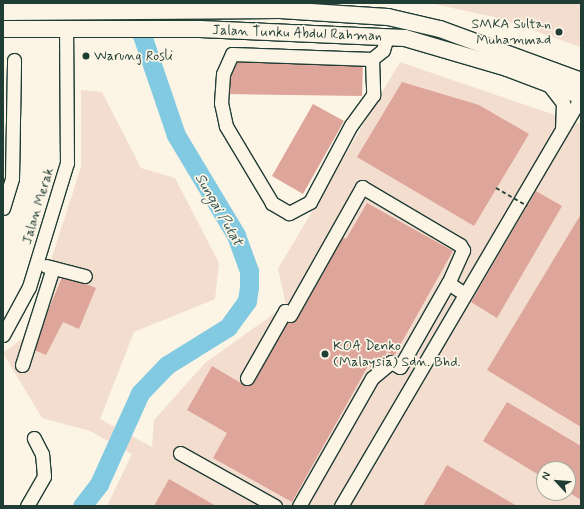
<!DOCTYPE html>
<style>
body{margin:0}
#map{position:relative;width:584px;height:509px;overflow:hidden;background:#fcf5e5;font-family:Mynerve,sans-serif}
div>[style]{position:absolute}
.built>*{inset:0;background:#f3ddcf}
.river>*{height:19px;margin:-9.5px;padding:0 9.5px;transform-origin:9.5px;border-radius:9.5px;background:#81cae2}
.building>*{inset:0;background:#dea59b}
.roads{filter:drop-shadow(1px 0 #1f3d34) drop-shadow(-1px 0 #1f3d34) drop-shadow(0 1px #1f3d34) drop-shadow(0 -1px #1f3d34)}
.minor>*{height:13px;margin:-6.5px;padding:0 6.5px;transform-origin:6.5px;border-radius:6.5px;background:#fcf5e5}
.major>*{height:16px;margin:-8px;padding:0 8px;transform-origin:8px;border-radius:8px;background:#fcf5e5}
.path-bridge>*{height:2px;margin-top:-1px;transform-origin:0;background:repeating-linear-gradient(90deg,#1f3d34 0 4px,transparent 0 7px)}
.dots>*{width:11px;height:11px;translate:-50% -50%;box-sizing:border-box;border:2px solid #fcf5e5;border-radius:50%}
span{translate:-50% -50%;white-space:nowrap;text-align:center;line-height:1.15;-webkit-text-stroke:3.5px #fcf5e5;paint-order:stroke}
.poi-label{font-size:14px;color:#1f3d34}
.right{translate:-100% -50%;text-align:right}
.left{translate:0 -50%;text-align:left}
.street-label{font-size:14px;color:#1f3d34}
.water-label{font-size:15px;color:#335957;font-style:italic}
.frame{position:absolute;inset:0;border:4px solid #1f3d34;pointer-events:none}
.north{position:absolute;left:536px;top:461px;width:40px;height:40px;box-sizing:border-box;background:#fcf5e5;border:1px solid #a4ab9e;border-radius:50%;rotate:296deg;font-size:11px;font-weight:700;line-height:16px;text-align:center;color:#1f3d34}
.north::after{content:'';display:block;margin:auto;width:14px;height:18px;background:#1f3d34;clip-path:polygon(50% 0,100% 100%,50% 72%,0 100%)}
</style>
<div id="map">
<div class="built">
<i style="clip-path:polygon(429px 3px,581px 3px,581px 47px,494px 17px)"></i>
<i style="clip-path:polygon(evenodd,400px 62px,581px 124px,581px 506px,107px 506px,132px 454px,90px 431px,42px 418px,3px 353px,27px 335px,81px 167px,81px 90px,102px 92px,141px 168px,175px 178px,219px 263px,215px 299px,134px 332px,100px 419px,152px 447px,154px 420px,205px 363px,286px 305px,278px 269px,400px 62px,544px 469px,568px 469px,568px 493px,544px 493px,544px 469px)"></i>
</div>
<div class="river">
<i style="left:82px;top:506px;width:28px;rotate:-52deg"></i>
<i style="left:99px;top:484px;width:100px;rotate:-65.7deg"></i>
<i style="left:140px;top:393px;width:39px;rotate:-46deg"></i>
<i style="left:167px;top:365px;width:72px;rotate:-31.9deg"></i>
<i style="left:228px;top:327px;width:32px;rotate:-54deg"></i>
<i style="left:247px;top:301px;width:15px;rotate:-82deg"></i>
<i style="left:249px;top:286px;width:15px;rotate:-90deg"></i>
<i style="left:249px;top:271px;width:38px;rotate:-110deg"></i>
<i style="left:236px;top:235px;width:117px;rotate:-121deg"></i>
<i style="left:176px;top:135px;width:139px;rotate:-108.8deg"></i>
</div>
<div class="building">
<i style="clip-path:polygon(230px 59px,363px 60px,362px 96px,229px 94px)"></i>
<i style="clip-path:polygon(402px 82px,479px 105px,529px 134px,474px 226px,357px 157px)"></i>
<i style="clip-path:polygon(313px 104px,344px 121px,303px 194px,272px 176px)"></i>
<i style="clip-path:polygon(536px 191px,562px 206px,497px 318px,471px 302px)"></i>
<i style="clip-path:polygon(367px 203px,453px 251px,394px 356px,387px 352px,377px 371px,368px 366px,292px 502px,213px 458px,227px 433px,187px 410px,212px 366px,246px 386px,286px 316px,339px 235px,346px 239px)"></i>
<i style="clip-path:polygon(581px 214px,581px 427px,487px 370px)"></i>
<i style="clip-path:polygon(63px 275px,96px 288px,79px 329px,63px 322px,46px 355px,32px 349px)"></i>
<i style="clip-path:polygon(507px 402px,581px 446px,581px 500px,568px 492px,568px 469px,544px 469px,544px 478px,483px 441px)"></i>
<i style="clip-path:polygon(447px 465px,517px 506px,423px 506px)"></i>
<i style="clip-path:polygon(169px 479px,216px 506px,154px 506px)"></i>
</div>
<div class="roads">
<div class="minor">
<i style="left:372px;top:59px;width:36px;rotate:88deg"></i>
<i style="left:373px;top:95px;width:37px;rotate:126deg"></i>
<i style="left:351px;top:125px;width:87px;rotate:118deg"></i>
<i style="left:310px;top:202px;width:24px;rotate:152deg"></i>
<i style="left:289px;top:213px;width:20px;rotate:-150deg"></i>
<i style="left:272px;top:203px;width:90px;rotate:-120.9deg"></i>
<i style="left:226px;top:126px;width:24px;rotate:-102deg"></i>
<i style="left:221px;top:103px;width:29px;rotate:-86deg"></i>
<i style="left:223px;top:74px;width:22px;rotate:-66deg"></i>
<i style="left:232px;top:54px;width:140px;rotate:2deg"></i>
<i style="left:372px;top:59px;width:14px;rotate:-39deg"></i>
<i style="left:383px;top:50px;width:14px;rotate:-73deg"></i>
<i style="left:549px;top:85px;width:23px;rotate:52deg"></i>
<i style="left:563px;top:103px;width:25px;rotate:92deg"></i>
<i style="left:3px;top:208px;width:31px;rotate:-73deg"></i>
<i style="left:12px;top:178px;width:118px;rotate:-89deg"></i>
<i style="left:46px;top:266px;width:40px;rotate:14.4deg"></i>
<i style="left:3px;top:335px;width:55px;rotate:-61.6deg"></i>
<i style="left:29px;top:287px;width:130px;rotate:-73deg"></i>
<i style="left:67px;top:163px;width:134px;rotate:-90.4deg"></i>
<i style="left:22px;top:365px;width:102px;rotate:-72.3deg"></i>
<i style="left:247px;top:378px;width:77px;rotate:-60.4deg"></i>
<i style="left:285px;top:311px;width:6px;rotate:39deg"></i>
<i style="left:290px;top:315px;width:147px;rotate:-60.6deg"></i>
<i style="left:362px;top:187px;width:114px;rotate:30.6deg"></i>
<i style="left:460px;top:245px;width:6px;rotate:59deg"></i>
<i style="left:463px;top:250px;width:36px;rotate:114deg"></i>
<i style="left:448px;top:283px;width:20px;rotate:33deg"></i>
<i style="left:180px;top:453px;width:109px;rotate:29.2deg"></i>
<i style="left:27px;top:506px;width:34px;rotate:-60deg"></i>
<i style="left:44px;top:476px;width:22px;rotate:-95deg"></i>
<i style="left:42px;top:454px;width:18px;rotate:-117deg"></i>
<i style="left:299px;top:506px;width:147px;rotate:-60.3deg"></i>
<i style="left:372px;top:378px;width:25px;rotate:-40deg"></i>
<i style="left:391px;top:362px;width:10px;rotate:29deg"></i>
<i style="left:400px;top:367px;width:97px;rotate:-60.3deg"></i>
<i style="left:341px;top:506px;width:474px;rotate:-59.6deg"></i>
</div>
<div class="major">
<i style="left:3px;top:12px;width:277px;rotate:-0.4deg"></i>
<i style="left:280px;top:10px;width:108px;rotate:3.7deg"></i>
<i style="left:388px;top:17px;width:53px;rotate:13deg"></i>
<i style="left:440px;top:29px;width:150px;rotate:20.2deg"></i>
<i style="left:3px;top:29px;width:197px"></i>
<i style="left:200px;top:29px;width:205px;rotate:2.5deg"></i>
<i style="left:405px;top:38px;width:106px;rotate:16.4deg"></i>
<i style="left:507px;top:68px;width:79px;rotate:20.7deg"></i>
</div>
</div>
<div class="path-bridge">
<i style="left:496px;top:188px;width:36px;rotate:30deg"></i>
</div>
<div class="dots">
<i style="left:559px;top:32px;background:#1f3d34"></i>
<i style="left:86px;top:56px;background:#1f3d34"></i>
<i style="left:325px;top:354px;background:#1f3d34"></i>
</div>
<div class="poi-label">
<span class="right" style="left:551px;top:32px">SMKA Sultan<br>Muhammad</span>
<span class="left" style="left:94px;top:56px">Warung Rosli</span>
<span class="left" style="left:333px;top:354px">KOA Denko<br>(Malaysia) Sdn. Bhd.</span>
</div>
<div class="street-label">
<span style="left:297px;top:33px;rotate:2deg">Jalan Tunku Abdul Rahman</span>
<span style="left:38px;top:206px;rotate:-73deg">Jalan Merak</span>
</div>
<div class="water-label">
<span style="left:218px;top:210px;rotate:60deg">Sungai Putat</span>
</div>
<div class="frame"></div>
<div class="north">N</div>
</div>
